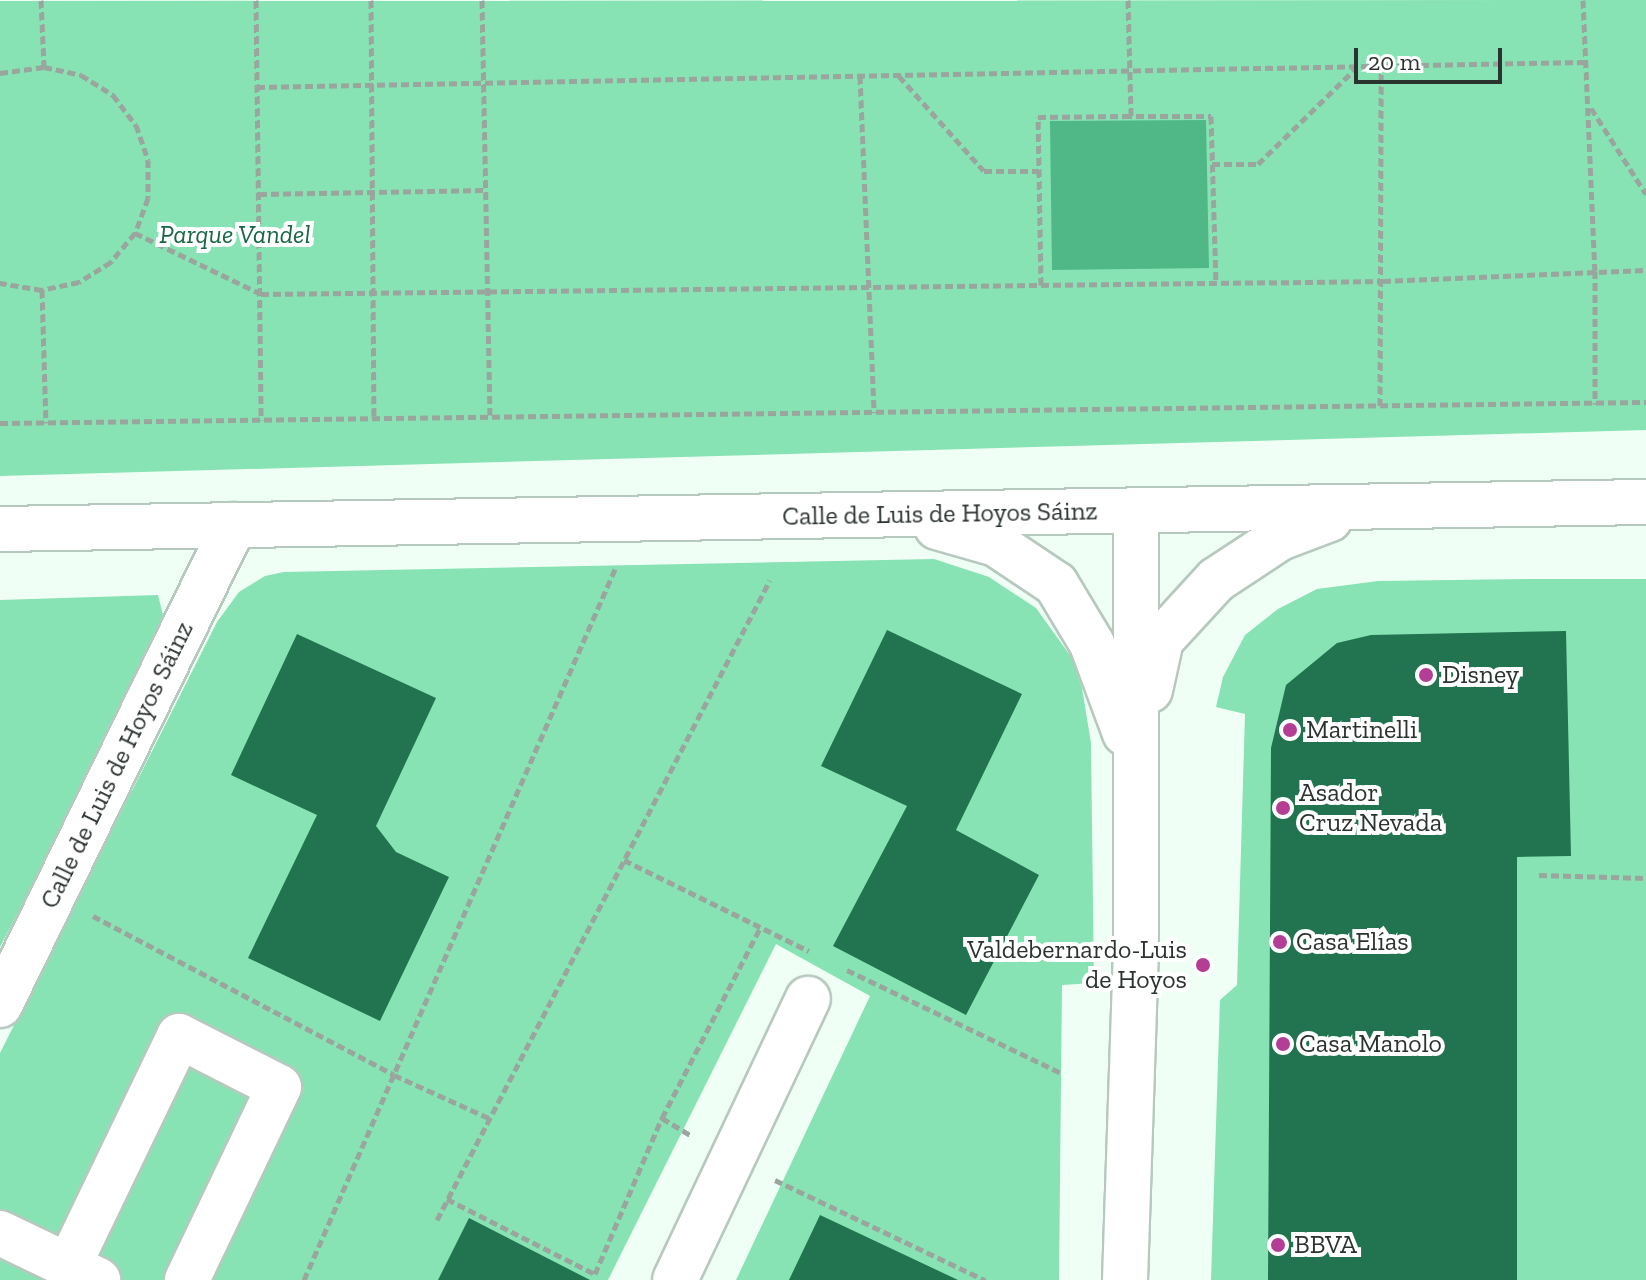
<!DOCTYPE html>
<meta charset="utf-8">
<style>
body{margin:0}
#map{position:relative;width:1646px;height:1280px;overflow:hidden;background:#effff5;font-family:"Zilla Slab",serif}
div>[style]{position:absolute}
.green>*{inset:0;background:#88e3b4}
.water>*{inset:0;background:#4fb886}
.building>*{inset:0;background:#21744f}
.path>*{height:5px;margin-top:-2.5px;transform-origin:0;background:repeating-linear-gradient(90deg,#99a59d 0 8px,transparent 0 12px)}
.roads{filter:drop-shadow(2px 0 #b6c9be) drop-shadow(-2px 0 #b6c9be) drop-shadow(0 2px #b6c9be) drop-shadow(0 -2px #b6c9be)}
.minor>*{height:44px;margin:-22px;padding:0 22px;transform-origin:22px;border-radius:22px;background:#fff}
.dots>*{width:22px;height:22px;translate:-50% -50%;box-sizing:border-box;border:4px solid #fff;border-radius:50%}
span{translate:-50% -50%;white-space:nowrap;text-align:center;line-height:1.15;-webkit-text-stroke:8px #fff;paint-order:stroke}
.park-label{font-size:26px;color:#186644;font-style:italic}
.street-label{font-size:26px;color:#2b332e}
.poi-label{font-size:26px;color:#2b332e}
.left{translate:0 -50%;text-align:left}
.right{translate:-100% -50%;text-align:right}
.scale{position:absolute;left:1354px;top:48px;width:148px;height:36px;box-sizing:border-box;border:4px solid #2b332e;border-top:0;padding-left:10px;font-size:24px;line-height:28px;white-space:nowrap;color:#2b332e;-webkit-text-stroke:6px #fff;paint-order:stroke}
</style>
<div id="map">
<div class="green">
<i style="clip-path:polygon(1646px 0,1646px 430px,0 476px,0 1px)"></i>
<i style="clip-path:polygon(934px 559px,989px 577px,1036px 608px,1072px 658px,1082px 688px,1091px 743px,1094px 983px,1062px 985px,1059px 1280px,736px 1280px,870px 996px,776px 944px,608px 1280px,0 1280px,0 1053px,217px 622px,239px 592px,265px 576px,284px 572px)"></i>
<i style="clip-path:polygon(1529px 579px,1646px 579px,1646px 1280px,1211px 1280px,1220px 1000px,1237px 985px,1245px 714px,1216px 707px,1223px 677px,1245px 635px,1278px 609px,1317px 589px,1378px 581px)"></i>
<i style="clip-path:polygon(158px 595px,166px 627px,0 947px,0 600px)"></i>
</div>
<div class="water">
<i style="clip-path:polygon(1206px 120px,1209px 268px,1052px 270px,1050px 121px)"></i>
</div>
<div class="building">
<i style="clip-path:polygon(887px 630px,1022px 694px,956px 830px,1039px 875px,966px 1015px,833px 946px,907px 806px,821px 766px)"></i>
<i style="clip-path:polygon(1566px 631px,1571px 856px,1517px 857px,1517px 1280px,1268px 1280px,1271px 748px,1286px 685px,1337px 643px,1371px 635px)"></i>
<i style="clip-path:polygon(297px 634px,436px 698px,376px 826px,396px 852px,449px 877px,380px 1021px,248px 958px,317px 815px,231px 775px)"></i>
<i style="clip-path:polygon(820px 1215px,958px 1280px,789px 1280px)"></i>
<i style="clip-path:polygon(469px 1218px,590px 1280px,438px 1280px)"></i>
</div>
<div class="path">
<i style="left:41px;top:0;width:67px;rotate:87.4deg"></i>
<i style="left:256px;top:0;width:420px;rotate:89.3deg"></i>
<i style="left:371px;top:0;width:419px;rotate:89.6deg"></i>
<i style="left:482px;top:0;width:415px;rotate:88.9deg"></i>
<i style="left:1128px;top:0;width:116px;rotate:88.5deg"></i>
<i style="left:1583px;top:0;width:271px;rotate:87.5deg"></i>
<i style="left:1595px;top:271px;width:133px;rotate:90deg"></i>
<i style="left:0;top:73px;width:44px;rotate:-7.8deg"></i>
<i style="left:44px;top:67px;width:38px;rotate:12deg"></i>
<i style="left:81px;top:75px;width:38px;rotate:32deg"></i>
<i style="left:113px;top:95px;width:38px;rotate:53deg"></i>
<i style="left:136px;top:125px;width:37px;rotate:71deg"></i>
<i style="left:148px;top:160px;width:38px;rotate:90deg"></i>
<i style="left:148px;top:198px;width:37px;rotate:110deg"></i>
<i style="left:135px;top:233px;width:38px;rotate:130deg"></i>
<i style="left:111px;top:262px;width:38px;rotate:148deg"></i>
<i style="left:79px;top:282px;width:38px;rotate:168deg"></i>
<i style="left:42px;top:290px;width:43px;rotate:-170.5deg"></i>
<i style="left:860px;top:76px;width:337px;rotate:87.6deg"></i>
<i style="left:899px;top:76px;width:127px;rotate:48.2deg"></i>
<i style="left:984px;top:171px;width:55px"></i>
<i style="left:257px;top:87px;width:1331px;rotate:-1.08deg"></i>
<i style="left:1591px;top:108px;width:102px;rotate:57.4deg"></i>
<i style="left:1212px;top:164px;width:46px"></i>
<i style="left:1258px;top:164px;width:136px;rotate:-44.4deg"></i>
<i style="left:259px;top:194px;width:227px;rotate:-1deg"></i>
<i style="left:135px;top:233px;width:140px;rotate:25.8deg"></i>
<i style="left:261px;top:294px;width:1122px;rotate:-0.66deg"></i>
<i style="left:1383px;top:281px;width:263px;rotate:-2.4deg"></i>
<i style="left:1041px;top:285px;width:168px;rotate:-91deg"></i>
<i style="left:1038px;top:117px;width:86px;rotate:-0.7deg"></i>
<i style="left:1124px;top:116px;width:87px"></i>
<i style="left:1211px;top:116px;width:167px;rotate:88.3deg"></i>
<i style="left:42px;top:290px;width:133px;rotate:88.3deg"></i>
<i style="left:1380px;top:406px;width:338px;rotate:-89.8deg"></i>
<i style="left:0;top:423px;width:1646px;rotate:-0.73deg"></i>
<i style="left:624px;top:860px;width:206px;rotate:26.2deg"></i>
<i style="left:1539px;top:875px;width:107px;rotate:1.6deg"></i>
<i style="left:93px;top:916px;width:340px;rotate:27.8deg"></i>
<i style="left:394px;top:1075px;width:104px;rotate:24.4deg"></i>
<i style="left:847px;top:970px;width:237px;rotate:25.7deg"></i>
<i style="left:662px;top:1118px;width:35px;rotate:31deg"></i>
<i style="left:775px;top:1180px;width:233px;rotate:25.5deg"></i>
<i style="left:447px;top:1199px;width:166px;rotate:26.9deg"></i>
<i style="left:595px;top:1274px;width:170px;rotate:-66.8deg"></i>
<i style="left:662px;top:1118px;width:214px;rotate:-62.7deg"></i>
<i style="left:437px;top:1220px;width:721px;rotate:-62.51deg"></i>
<i style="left:304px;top:1280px;width:778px;rotate:-66.37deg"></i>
</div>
<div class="roads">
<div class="minor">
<i style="left:937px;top:527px;width:61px;rotate:16.1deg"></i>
<i style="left:996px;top:544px;width:72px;rotate:33.7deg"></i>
<i style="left:1056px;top:584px;width:70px;rotate:59deg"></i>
<i style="left:1092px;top:644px;width:95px;rotate:69.7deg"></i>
<i style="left:0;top:529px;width:1646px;rotate:-0.94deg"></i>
<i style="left:1150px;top:690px;width:51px;rotate:-77.6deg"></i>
<i style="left:1161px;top:640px;width:81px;rotate:-47.5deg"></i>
<i style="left:1216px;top:580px;width:77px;rotate:-33.3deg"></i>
<i style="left:1280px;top:538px;width:53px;rotate:-20.8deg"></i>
<i style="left:0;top:1005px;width:534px;rotate:-64.01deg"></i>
<i style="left:0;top:1233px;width:109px;rotate:25.6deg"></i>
<i style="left:69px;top:1265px;width:254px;rotate:-64.3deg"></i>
<i style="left:179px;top:1036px;width:112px;rotate:27deg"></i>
<i style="left:279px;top:1087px;width:214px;rotate:115.5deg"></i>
<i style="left:675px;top:1280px;width:311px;rotate:-64.7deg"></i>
<i style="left:1125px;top:1280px;width:325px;rotate:-88.1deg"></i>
<i style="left:1136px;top:955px;width:443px;rotate:-90deg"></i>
</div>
</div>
<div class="dots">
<i style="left:1426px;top:675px;background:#b43e95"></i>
<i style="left:1290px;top:730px;background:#b43e95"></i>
<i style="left:1283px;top:808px;background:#b43e95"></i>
<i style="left:1280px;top:942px;background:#b43e95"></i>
<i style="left:1203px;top:965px;background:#b43e95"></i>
<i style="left:1283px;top:1044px;background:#b43e95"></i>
<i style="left:1278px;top:1245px;background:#b43e95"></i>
</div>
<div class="park-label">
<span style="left:235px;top:235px">Parque Vandel</span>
</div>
<div class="street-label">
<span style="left:940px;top:514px;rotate:-1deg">Calle de Luis de Hoyos Sáinz</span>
<span style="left:117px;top:765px;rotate:-64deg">Calle de Luis de Hoyos Sáinz</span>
</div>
<div class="poi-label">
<span class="left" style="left:1442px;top:675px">Disney</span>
<span class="left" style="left:1306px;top:730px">Martinelli</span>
<span class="left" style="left:1299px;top:808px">Asador<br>Cruz Nevada</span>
<span class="left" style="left:1296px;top:942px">Casa Elías</span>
<span class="right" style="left:1187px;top:965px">Valdebernardo-Luis<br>de Hoyos</span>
<span class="left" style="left:1299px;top:1044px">Casa Manolo</span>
<span class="left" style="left:1294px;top:1245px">BBVA</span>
</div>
<div class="scale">20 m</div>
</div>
